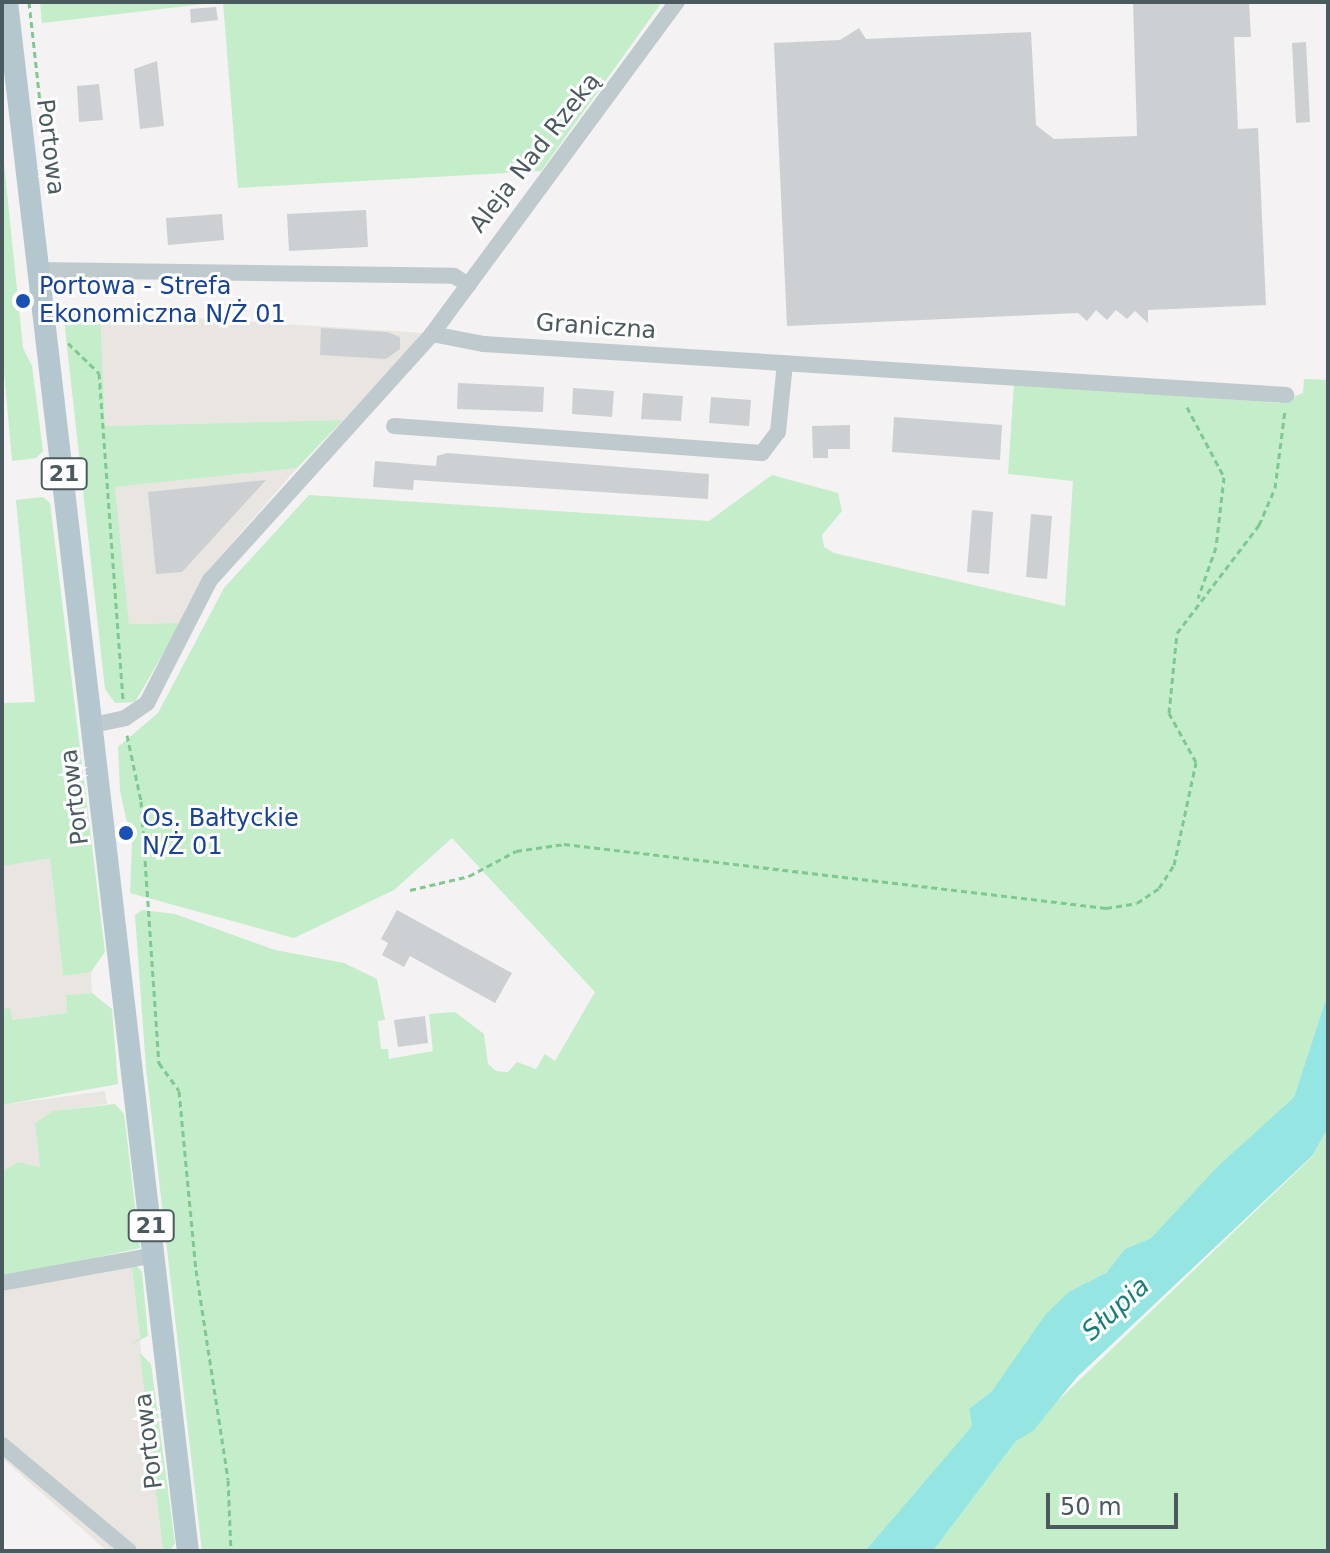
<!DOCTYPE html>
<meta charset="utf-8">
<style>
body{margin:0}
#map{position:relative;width:1330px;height:1553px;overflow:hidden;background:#f4f2f2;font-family:"DejaVu Sans",sans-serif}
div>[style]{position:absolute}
.commercial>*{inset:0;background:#e9e5e0}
.green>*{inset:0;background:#c4edc9}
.water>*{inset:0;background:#95e6e2}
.building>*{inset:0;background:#ccd0d3}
.path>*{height:3px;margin-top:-1.5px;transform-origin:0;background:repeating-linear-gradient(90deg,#7fc991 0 6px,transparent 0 10px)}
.minor>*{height:16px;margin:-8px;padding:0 8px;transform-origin:8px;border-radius:8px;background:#becacd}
.major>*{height:22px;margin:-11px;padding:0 11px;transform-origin:11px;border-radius:11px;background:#b4c7ce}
.dots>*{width:22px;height:22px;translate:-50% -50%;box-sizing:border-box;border:4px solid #fff;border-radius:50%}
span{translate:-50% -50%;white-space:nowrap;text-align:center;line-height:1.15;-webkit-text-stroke:6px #fff;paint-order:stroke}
.shield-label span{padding:2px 6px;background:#fff;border:2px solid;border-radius:6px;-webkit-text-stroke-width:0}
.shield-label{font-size:22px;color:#4a5a5e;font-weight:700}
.street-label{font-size:24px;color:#4a5a5e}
.transit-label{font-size:24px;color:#164399}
.left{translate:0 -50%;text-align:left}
.water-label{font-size:26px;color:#167f7a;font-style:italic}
.frame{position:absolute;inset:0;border:4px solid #4a5a5e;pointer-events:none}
.scale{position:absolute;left:1046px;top:1493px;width:132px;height:36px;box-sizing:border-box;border:4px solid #4a5a5e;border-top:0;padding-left:10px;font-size:24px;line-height:28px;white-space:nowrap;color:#4a5a5e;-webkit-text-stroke:6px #fff;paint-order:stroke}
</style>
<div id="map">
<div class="commercial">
<i style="clip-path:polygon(100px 312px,423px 333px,343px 420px,105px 426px)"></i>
<i style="clip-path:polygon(297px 468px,204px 575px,181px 623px,129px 624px,115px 487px)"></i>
<i style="clip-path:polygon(49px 849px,63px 976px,91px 972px,92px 993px,66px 995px,67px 1013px,2px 1021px,2px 855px)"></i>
<i style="clip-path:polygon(105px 1091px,107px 1104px,53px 1111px,35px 1123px,41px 1167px,18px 1162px,2px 1171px,2px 1105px)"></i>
<i style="clip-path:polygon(121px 1265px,132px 1268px,163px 1551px,107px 1551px,2px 1458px,2px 1288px)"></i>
</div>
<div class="green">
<i style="clip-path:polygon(40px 2px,221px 2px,42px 23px)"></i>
<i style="clip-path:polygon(223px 2px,662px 2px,541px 171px,238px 188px)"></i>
<i style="clip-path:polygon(2px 144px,23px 348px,32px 366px,43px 451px,36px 458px,12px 461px,2px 349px)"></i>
<i style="clip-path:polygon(63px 310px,100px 312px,105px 426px,343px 420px,297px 468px,115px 487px,129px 624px,181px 623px,135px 702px,115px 703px,105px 689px)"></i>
<i style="clip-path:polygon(1304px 379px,1328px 380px,1328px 993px,1294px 1097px,1217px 1167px,1151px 1238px,1125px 1249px,1106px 1273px,1070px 1291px,992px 1391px,969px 1409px,972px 1426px,865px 1551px,202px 1551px,146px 1068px,135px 915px,142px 910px,175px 914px,275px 950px,344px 963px,377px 979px,385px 1020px,378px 1021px,381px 1049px,388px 1049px,389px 1059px,433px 1051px,429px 1014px,455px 1012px,484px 1034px,488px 1064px,496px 1071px,508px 1072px,517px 1062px,536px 1069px,545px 1054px,555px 1061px,595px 992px,452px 838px,394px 890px,294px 938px,130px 893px,132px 845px,120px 791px,118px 747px,158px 713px,224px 588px,309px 495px,709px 521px,772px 475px,838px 493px,842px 511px,822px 535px,824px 547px,834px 553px,1065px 606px,1073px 481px,1008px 474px,1014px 384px,1279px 403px,1303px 393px)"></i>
<i style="clip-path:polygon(43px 497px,50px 503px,105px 952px,91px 972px,63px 976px,50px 858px,2px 866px,2px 703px,35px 702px,16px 500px)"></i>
<i style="clip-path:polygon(92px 993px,112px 1009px,118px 1084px,2px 1105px,2px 1009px,10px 1008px,12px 1020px,67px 1013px,66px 995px)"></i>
<i style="clip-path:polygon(115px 1104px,124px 1114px,140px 1248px,2px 1278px,2px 1171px,18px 1162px,40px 1167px,35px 1123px,53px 1111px)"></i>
<i style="clip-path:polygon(1328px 1128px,1328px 1551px,933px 1551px,1016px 1441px,1313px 1156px)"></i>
<i style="clip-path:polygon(136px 1265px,142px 1272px,148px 1336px,130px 1345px,140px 1338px,132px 1269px,125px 1266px)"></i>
<i style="clip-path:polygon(140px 1353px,151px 1364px,175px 1543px,170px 1551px,163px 1551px)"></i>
</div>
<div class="water">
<i style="clip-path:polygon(1328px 993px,1328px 1128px,1313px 1155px,1077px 1377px,1033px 1431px,1016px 1441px,933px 1551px,865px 1551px,972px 1426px,969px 1409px,992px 1391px,1046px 1314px,1070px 1291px,1106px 1273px,1125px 1249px,1151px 1238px,1217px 1167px,1294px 1097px)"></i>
</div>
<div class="building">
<i style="clip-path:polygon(1133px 2px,1249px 2px,1251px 37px,1234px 37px,1238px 129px,1258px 128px,1266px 305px,1148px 310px,1148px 323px,1135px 311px,1127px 319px,1116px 310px,1107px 320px,1096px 310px,1087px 321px,1078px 313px,787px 326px,774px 43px,840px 40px,859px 28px,866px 39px,1031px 32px,1036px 125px,1054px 139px,1137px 136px)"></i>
<i style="clip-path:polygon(216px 7px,218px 20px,191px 23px,190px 9px)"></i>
<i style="clip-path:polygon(1306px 42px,1310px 122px,1296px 123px,1292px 43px)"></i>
<i style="clip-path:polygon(157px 61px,164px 126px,140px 129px,134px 69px)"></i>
<i style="clip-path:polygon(99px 84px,103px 120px,79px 122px,77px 86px)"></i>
<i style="clip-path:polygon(366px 210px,368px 247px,289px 251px,287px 214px)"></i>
<i style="clip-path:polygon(222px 214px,224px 240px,168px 245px,166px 218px)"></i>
<i style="clip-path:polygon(321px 328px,387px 332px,400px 337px,400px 349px,386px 359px,320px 355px)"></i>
<i style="clip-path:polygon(458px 383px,544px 387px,543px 412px,457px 409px)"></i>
<i style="clip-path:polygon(573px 388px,614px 391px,612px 417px,572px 414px)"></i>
<i style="clip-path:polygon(643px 393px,683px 396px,681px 421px,641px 419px)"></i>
<i style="clip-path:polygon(711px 397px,751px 400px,749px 426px,709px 423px)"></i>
<i style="clip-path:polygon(894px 417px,1002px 425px,1000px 460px,892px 452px)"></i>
<i style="clip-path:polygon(850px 425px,850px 449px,828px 449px,828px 458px,813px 458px,812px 426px)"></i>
<i style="clip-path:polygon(447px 453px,709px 474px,708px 499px,414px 480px,413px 490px,373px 487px,375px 461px,436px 466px,437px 456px)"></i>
<i style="clip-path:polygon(266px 480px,182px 572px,156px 574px,148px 492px)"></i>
<i style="clip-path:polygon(972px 510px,993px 512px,989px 574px,967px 572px)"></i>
<i style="clip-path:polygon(1031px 514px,1052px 516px,1047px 579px,1026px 577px)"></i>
<i style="clip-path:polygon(397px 910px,512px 973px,495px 1003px,410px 956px,404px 967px,382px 955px,388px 943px,381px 939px)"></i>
<i style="clip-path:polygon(425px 1016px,428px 1043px,398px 1047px,394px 1020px)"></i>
</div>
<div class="path">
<i style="left:29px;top:2px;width:109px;rotate:83.7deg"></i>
<i style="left:68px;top:343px;width:43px;rotate:44.1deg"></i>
<i style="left:99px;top:373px;width:328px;rotate:85.8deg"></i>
<i style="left:1187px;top:407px;width:79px;rotate:62.1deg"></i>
<i style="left:1224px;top:477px;width:70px;rotate:96.5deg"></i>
<i style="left:1216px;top:547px;width:54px;rotate:109.4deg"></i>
<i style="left:127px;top:735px;width:67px;rotate:78deg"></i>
<i style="left:141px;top:801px;width:263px;rotate:86.1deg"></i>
<i style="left:159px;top:1063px;width:34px;rotate:54deg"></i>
<i style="left:179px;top:1091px;width:180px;rotate:84.6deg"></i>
<i style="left:196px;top:1270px;width:212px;rotate:81.3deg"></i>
<i style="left:228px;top:1480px;width:71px;rotate:87.6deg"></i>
<i style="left:410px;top:890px;width:61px;rotate:-13.3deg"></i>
<i style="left:469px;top:876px;width:53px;rotate:-28deg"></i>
<i style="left:516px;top:851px;width:49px;rotate:-8.3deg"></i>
<i style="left:564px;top:844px;width:546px;rotate:6.73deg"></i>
<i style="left:1106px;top:908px;width:31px;rotate:-9deg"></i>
<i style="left:1137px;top:903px;width:27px;rotate:-34deg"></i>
<i style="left:1159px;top:888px;width:27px;rotate:-57deg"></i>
<i style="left:1174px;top:865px;width:105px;rotate:-77.9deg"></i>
<i style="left:1196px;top:762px;width:56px;rotate:-118.9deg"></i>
<i style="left:1169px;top:713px;width:80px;rotate:-84.3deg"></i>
<i style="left:1177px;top:633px;width:136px;rotate:-52.8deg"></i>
<i style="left:1259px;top:525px;width:40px;rotate:-66.6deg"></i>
<i style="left:1275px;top:488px;width:79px;rotate:-82.7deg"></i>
</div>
<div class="minor">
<i style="left:39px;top:270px;width:415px;rotate:0.8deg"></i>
<i style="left:454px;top:276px;width:17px;rotate:31deg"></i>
<i style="left:432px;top:334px;width:53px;rotate:10.9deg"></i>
<i style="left:484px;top:344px;width:804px;rotate:3.64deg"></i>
<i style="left:394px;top:426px;width:369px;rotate:4.2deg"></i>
<i style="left:762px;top:453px;width:26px;rotate:-53deg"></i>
<i style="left:778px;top:432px;width:69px;rotate:-84.2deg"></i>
<i style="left:93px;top:725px;width:33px;rotate:-12deg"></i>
<i style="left:125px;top:718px;width:27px;rotate:-34deg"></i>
<i style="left:147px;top:703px;width:138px;rotate:-62.9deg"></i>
<i style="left:210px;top:580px;width:331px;rotate:-47.9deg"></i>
<i style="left:432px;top:334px;width:413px;rotate:-53.6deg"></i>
<i style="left:2px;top:1283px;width:155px;rotate:-10.4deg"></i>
<i style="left:2px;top:1445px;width:165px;rotate:39.8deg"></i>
</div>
<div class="major">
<i style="left:7px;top:2px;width:1560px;rotate:83.34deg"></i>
</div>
<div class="dots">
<i style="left:23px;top:301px;background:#1a4fb4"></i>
<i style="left:126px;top:833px;background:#1a4fb4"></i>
</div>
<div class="shield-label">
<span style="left:64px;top:474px">21</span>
<span style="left:151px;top:1226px">21</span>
</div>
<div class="street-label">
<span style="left:50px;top:147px;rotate:83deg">Portowa</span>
<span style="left:535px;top:153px;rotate:-52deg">Aleja Nad Rzeką</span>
<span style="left:596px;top:327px;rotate:4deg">Graniczna</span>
<span style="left:75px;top:797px;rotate:-97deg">Portowa</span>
<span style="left:149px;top:1441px;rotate:-97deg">Portowa</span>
</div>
<div class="transit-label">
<span class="left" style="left:39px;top:301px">Portowa - Strefa<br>Ekonomiczna N/Ż 01</span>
<span class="left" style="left:142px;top:833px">Os. Bałtyckie<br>N/Ż 01</span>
</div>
<div class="water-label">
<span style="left:1116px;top:1309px;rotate:-42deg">Słupia</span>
</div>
<div class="frame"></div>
<div class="scale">50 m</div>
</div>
